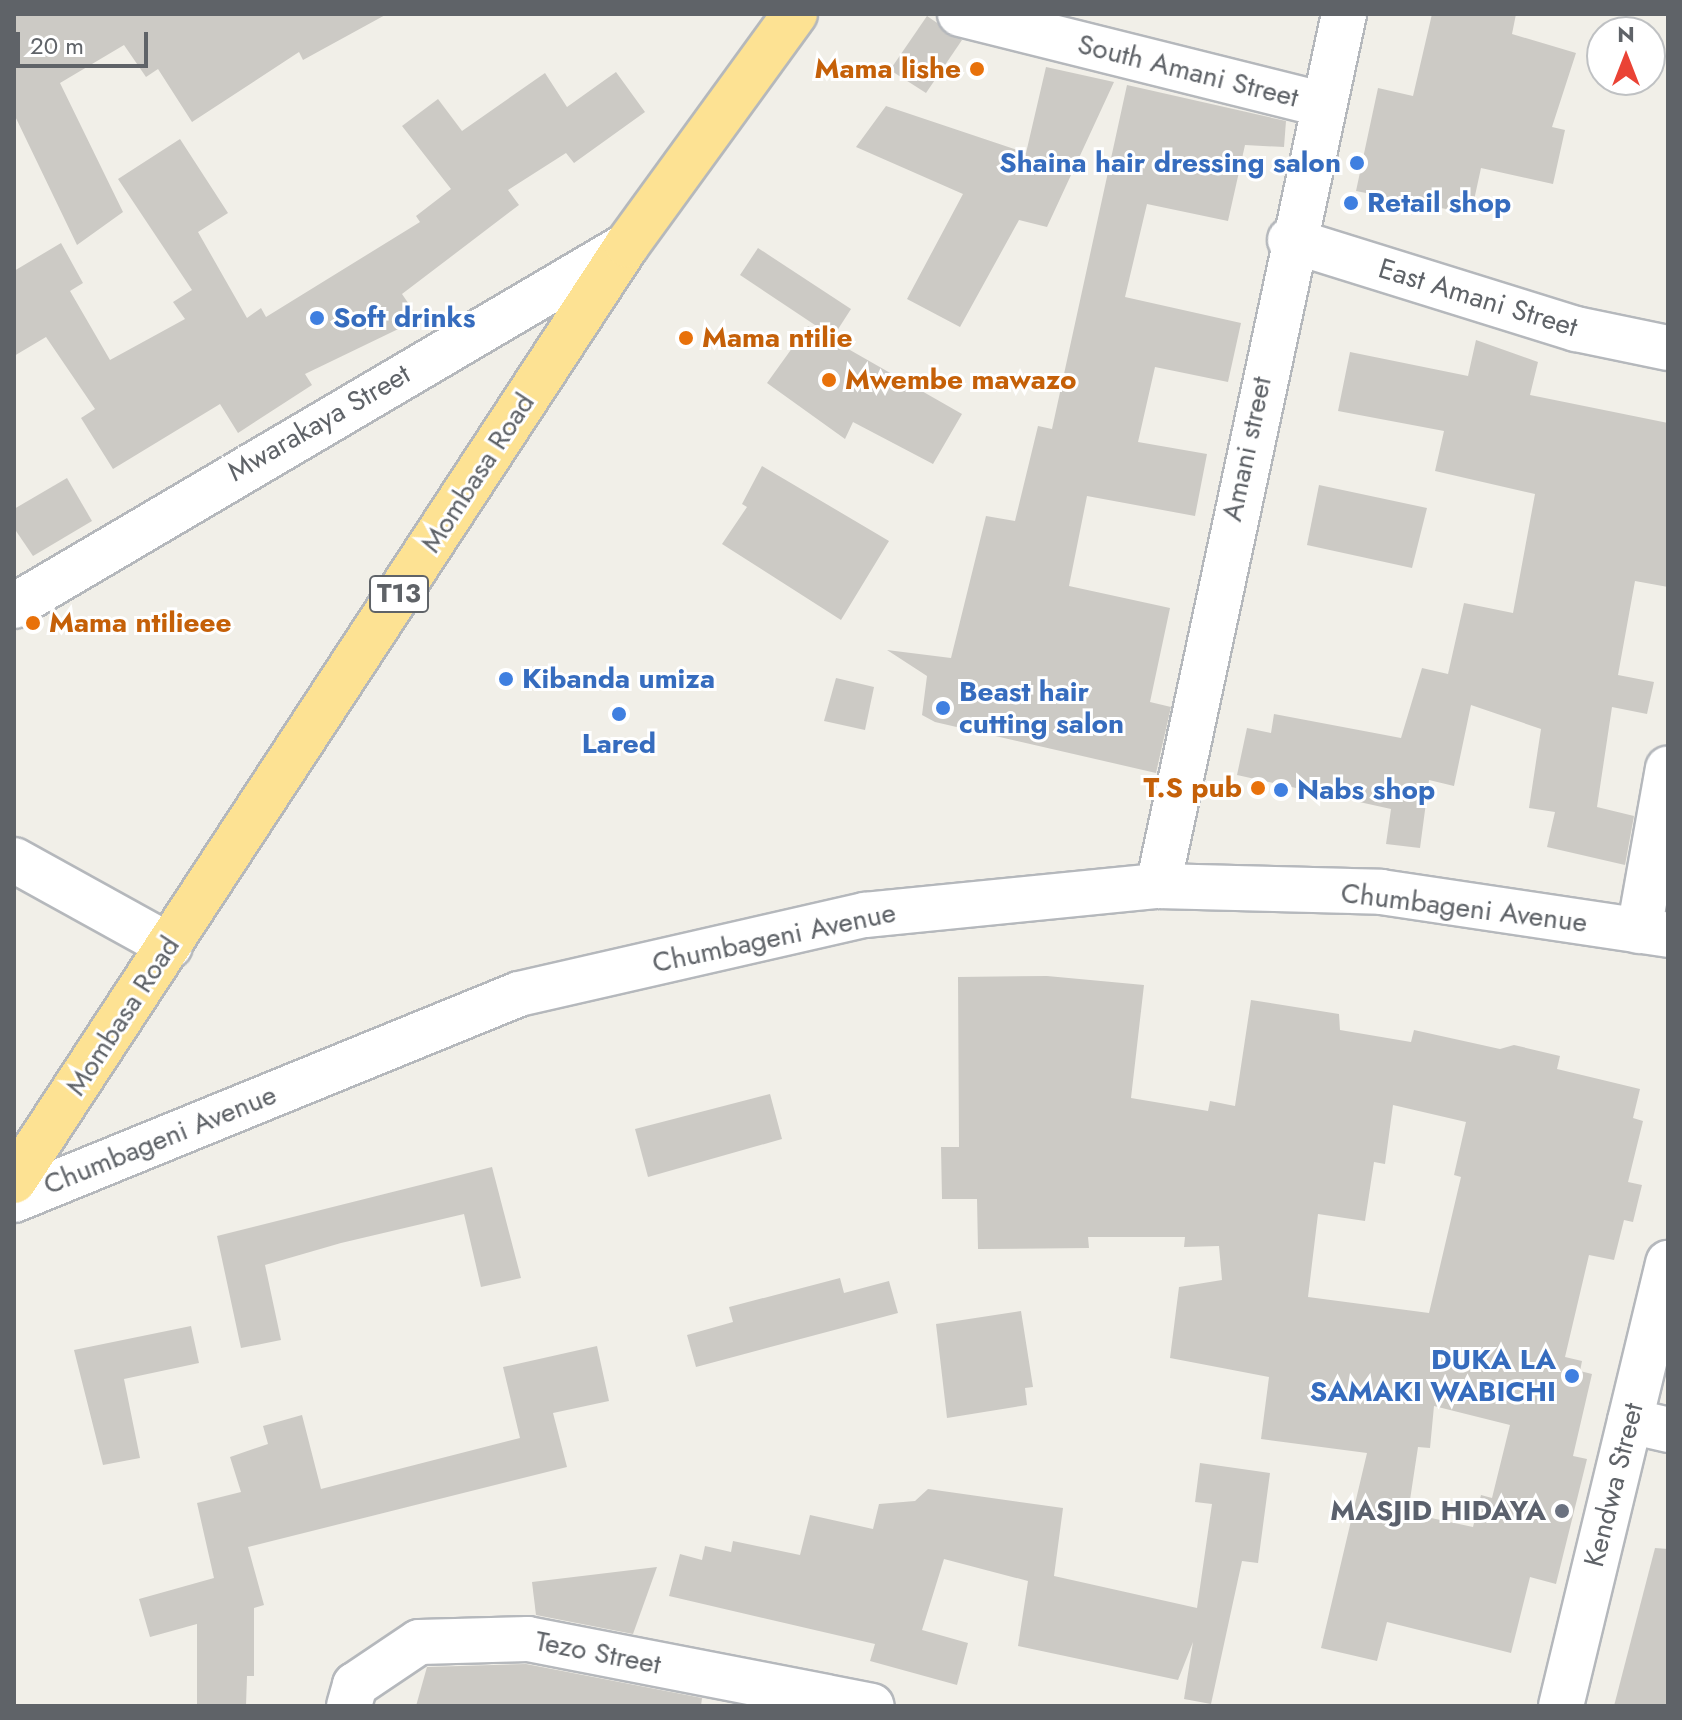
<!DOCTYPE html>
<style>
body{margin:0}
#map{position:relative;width:1682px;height:1720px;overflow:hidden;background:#f1efe8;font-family:Jost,sans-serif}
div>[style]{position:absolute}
.building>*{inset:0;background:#cccac5}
.roads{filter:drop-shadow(2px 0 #b5b8bc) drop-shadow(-2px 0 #b5b8bc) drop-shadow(0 2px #b5b8bc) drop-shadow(0 -2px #b5b8bc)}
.minor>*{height:44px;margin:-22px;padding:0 22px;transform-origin:22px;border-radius:22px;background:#fff}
.highway>*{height:44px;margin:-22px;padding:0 22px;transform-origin:22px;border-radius:22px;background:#fde293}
.dots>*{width:22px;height:22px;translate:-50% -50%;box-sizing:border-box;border:4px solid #fff;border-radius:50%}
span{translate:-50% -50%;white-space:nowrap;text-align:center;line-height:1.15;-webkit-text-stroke:6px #fff;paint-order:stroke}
.shield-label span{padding:2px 6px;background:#fff;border:2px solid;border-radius:6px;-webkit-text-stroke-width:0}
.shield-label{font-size:26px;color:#5f6368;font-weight:700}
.food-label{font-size:28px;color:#c56008;font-weight:700}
.right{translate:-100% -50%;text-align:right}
.left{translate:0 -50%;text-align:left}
.street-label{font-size:28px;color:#5f6368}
.shop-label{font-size:28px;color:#366cbe;font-weight:700}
.worship-label{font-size:28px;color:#5b616d;font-weight:700}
.frame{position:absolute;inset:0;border:16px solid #5f6368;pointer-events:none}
.north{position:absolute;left:1586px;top:16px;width:80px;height:80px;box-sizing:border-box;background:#fff;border:2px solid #bfc1c3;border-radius:50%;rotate:0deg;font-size:22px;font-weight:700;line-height:32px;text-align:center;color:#5f6368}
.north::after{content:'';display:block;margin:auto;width:28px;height:36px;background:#ea4335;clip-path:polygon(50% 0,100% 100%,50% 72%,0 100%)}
.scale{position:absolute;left:16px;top:32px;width:132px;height:36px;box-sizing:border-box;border:4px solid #5f6368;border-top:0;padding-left:10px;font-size:24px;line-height:28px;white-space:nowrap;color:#5f6368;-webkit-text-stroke:6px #fff;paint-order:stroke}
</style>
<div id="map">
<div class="building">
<i style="clip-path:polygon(14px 14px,387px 14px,303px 60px,299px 52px,192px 122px,158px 69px,146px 77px,124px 45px,60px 83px,123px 212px,77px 245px,14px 114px)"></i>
<i style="clip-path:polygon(1432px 14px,1516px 14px,1512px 34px,1576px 53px,1552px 127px,1565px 130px,1553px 184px,1481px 168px,1471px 214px,1356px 191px,1378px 88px,1413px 96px)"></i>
<i style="clip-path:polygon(927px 16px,962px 40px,926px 93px,890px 70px)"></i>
<i style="clip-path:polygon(1046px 67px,1114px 82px,1047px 227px,1019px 220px,960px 327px,907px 299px,963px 194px,856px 147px,886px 106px,1026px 153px)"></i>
<i style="clip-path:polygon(616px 72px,645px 112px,574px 163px,566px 153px,508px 190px,519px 205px,402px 294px,419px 319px,305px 374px,312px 385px,238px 433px,220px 404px,113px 469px,81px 418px,95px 409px,46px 337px,14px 356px,14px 271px,61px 243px,83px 283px,70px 291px,110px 360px,185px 319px,173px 302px,192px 290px,118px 179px,180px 139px,228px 213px,198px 232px,247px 318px,261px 308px,266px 317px,420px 222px,416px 216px,451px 189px,402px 126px,438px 99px,462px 131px,545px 73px,567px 107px)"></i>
<i style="clip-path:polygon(1127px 85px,1286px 121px,1284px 147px,1245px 145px,1228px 221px,1147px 204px,1125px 297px,1241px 323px,1228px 382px,1155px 367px,1138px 442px,1207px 454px,1195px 516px,1087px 496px,1069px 586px,1170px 608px,1150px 702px,1171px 707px,1156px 773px,935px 722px,922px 715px,927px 676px,887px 650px,951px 658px,986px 516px,1015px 521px,1038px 426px,1052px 429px)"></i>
<i style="clip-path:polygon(758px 248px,851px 309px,833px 337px,740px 275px)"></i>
<i style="clip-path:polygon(808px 326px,962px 414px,933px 464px,853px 422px,845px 439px,767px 383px)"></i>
<i style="clip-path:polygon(1476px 340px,1538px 362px,1530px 395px,1668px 423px,1668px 587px,1635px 581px,1618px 675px,1654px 682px,1647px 714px,1612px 707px,1597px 807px,1634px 816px,1625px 865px,1547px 847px,1555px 812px,1529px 808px,1541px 729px,1471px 705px,1454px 786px,1429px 780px,1420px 848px,1386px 844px,1391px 809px,1237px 775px,1247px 728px,1271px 733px,1274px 714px,1401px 738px,1422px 668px,1448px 674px,1464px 603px,1513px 613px,1535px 494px,1435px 471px,1444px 431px,1338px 411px,1350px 352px,1468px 376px)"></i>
<i style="clip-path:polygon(762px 466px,889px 541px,841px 620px,722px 544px,747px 507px,742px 504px)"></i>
<i style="clip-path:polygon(67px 478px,92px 521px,33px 556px,14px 528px,14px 509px)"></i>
<i style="clip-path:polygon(1319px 485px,1427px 508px,1412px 568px,1307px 545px)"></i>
<i style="clip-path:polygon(836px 678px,874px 687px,865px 730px,824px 721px)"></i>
<i style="clip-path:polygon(evenodd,1047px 976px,1144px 985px,1131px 1098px,1208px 1111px,1210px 1101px,1235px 1106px,1251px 1000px,1339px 1014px,1340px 1030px,1411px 1042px,1414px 1030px,1500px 1049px,1514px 1045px,1560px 1056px,1557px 1069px,1640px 1089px,1633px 1118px,1643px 1121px,1628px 1182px,1642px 1185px,1633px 1222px,1624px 1220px,1614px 1260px,1589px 1255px,1565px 1357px,1582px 1361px,1580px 1371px,1592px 1374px,1573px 1456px,1587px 1459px,1556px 1584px,1530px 1577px,1511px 1653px,1387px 1622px,1377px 1661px,1321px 1648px,1367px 1453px,1261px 1439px,1269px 1377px,1170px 1358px,1179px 1287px,1222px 1280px,1219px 1246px,1184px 1247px,1185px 1237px,1088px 1237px,1089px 1248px,978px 1249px,977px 1199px,942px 1199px,941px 1147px,959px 1147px,958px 977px,1047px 976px,1393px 1105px,1466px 1122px,1454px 1175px,1461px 1177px,1429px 1313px,1308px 1297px,1318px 1214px,1365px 1221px,1374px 1162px,1385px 1164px,1393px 1105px,1047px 976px,1434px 1406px,1510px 1425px,1492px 1498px,1481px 1495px,1473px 1527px,1408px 1513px,1418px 1447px,1430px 1448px,1434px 1406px)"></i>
<i style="clip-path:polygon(770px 1094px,782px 1139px,648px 1177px,635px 1129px)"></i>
<i style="clip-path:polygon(492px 1167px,521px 1278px,481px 1287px,464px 1214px,341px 1243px,265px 1265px,281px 1340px,241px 1348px,217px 1236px)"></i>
<i style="clip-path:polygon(840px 1278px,844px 1293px,889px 1281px,898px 1313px,696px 1367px,687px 1335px,733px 1322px,729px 1307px)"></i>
<i style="clip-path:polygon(1021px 1311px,1033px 1387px,1025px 1388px,1027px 1405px,947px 1418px,936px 1324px)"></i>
<i style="clip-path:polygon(191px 1326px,199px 1363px,124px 1379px,140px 1458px,103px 1465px,74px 1350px)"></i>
<i style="clip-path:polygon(597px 1346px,609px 1401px,553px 1413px,567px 1467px,248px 1547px,264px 1605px,254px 1608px,254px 1676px,247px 1676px,246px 1706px,197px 1706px,197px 1624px,150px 1637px,139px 1599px,214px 1578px,197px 1503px,241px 1492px,230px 1457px,268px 1444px,263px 1426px,302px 1415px,321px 1489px,520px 1438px,503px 1367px)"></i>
<i style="clip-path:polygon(1200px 1463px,1270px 1473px,1258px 1563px,1242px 1561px,1211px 1704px,1184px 1699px,1193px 1642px,1178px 1680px,1018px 1646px,1028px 1581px,944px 1559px,922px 1630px,968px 1643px,957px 1685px,870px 1661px,875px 1644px,669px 1596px,680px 1554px,702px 1560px,705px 1546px,731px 1552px,733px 1541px,800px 1555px,810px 1515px,873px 1529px,879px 1504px,915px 1501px,928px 1489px,1063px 1508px,1054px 1576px,1197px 1608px,1212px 1504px,1195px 1502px)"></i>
<i style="clip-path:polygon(1655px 1548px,1668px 1549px,1668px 1706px,1614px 1706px)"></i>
<i style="clip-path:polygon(657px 1567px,633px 1634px,536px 1615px,532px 1582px)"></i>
<i style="clip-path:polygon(526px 1664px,702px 1698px,701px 1706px,416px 1706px,427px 1667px)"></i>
</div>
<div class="roads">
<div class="minor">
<i style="left:960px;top:14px;width:373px;rotate:14deg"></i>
<i style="left:1290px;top:240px;width:300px;rotate:17.3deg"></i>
<i style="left:1576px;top:329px;width:94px;rotate:11.7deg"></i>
<i style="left:14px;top:606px;width:711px;rotate:-30.49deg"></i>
<i style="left:14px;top:860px;width:178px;rotate:28.9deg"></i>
<i style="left:1158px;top:886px;width:892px;rotate:-77.96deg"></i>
<i style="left:1639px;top:931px;width:165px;rotate:-79.9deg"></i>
<i style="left:14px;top:1200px;width:545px;rotate:-22.19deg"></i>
<i style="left:519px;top:994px;width:355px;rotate:-12.9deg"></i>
<i style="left:865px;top:915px;width:294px;rotate:-5.7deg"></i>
<i style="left:1158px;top:886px;width:223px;rotate:1.5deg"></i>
<i style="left:1381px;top:892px;width:290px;rotate:8.5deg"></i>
<i style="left:1630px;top:1421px;width:39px;rotate:13deg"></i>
<i style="left:349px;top:1706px;width:22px;rotate:-74deg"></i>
<i style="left:355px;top:1685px;width:77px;rotate:-33.9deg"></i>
<i style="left:419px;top:1642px;width:109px;rotate:-1.6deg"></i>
<i style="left:528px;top:1639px;width:350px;rotate:11deg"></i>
<i style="left:1561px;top:1706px;width:456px;rotate:-76.4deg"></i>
</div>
<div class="highway">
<i style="left:14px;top:1181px;width:1119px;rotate:-56.78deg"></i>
<i style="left:627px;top:245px;width:286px;rotate:-54deg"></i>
</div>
</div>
<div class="dots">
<i style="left:977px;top:69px;background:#e8710a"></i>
<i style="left:1357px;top:163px;background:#3f7fe0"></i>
<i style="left:1351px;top:203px;background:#3f7fe0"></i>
<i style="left:317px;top:318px;background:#3f7fe0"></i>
<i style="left:686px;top:338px;background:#e8710a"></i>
<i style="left:829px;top:380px;background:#e8710a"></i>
<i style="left:33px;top:623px;background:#e8710a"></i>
<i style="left:506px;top:679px;background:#3f7fe0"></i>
<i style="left:943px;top:708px;background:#3f7fe0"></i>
<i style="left:619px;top:714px;background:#3f7fe0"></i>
<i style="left:1258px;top:788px;background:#e8710a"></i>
<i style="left:1281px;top:790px;background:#3f7fe0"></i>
<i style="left:1572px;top:1376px;background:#3f7fe0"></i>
<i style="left:1562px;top:1511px;background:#6b7280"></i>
</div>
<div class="shield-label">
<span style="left:399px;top:594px">T13</span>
</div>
<div class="food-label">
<span class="right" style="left:961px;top:69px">Mama lishe</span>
<span class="left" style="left:702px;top:338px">Mama ntilie</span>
<span class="left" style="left:845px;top:380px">Mwembe mawazo</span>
<span class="left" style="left:49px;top:623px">Mama ntilieee</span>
<span class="right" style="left:1242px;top:788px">T.S pub</span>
</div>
<div class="street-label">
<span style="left:1188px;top:71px;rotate:14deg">South Amani Street</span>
<span style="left:1478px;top:298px;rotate:17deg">East Amani Street</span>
<span style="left:319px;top:423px;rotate:-30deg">Mwarakaya Street</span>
<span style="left:1247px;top:449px;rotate:-78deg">Amani street</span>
<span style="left:478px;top:473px;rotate:-57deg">Mombasa Road</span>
<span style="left:1464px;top:908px;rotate:7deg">Chumbageni Avenue</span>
<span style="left:774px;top:938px;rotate:-12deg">Chumbageni Avenue</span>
<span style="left:123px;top:1016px;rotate:-57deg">Mombasa Road</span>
<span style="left:160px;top:1140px;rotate:-22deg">Chumbageni Avenue</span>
<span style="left:1614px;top:1485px;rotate:-76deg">Kendwa Street</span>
<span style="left:598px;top:1653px;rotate:11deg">Tezo Street</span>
</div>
<div class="shop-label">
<span class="right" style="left:1341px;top:163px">Shaina hair dressing salon</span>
<span class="left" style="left:1367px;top:203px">Retail shop</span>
<span class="left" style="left:333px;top:318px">Soft drinks</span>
<span class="left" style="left:522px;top:679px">Kibanda umiza</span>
<span class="left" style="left:959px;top:708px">Beast hair<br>cutting salon</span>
<span style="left:619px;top:744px">Lared</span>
<span class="left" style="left:1297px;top:790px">Nabs shop</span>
<span class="right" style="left:1556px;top:1376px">DUKA LA<br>SAMAKI WABICHI</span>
</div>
<div class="worship-label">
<span class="right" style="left:1546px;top:1511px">MASJID HIDAYA</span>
</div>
<div class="frame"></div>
<div class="north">N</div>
<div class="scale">20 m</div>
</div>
